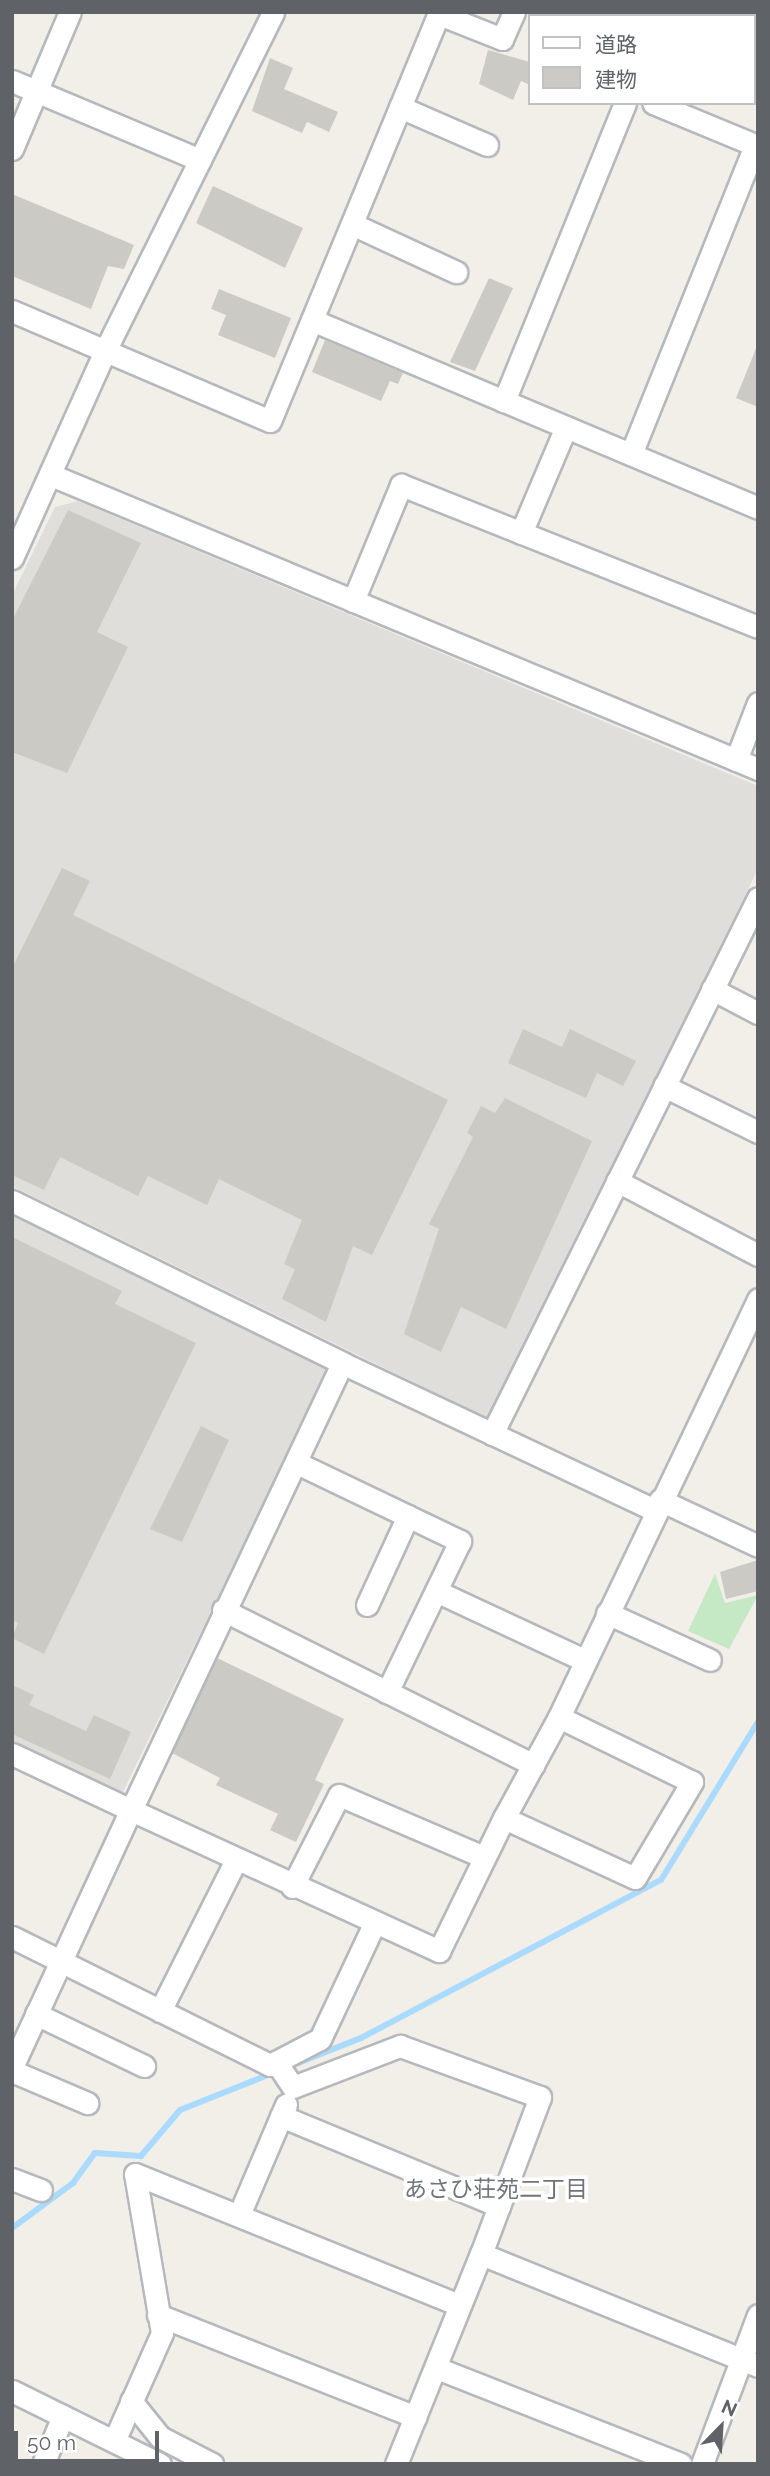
<!DOCTYPE html>
<meta charset="utf-8">
<style>
body{margin:0}
#map{position:relative;width:770px;height:2476px;overflow:hidden;background:#f1efe8;font-family:Raleway,"Noto Sans JP",sans-serif}
div>[style]{position:absolute}
.industrial>*{inset:0;background:#e0deda}
.green>*{inset:0;background:#c5e8c5}
.stream>*{height:6px;margin:-3px;padding:0 3px;transform-origin:3px;border-radius:3px;background:#aadaff}
.building>*{inset:0;background:#cccac5}
.roads{filter:drop-shadow(2px 0 #b5b8bc) drop-shadow(-2px 0 #b5b8bc) drop-shadow(0 2px #b5b8bc) drop-shadow(0 -2px #b5b8bc)}
.minor>*{height:21px;margin:-10.5px;padding:0 10.5px;transform-origin:10.5px;border-radius:10.5px;background:#fff}
span{translate:-50% -50%;white-space:nowrap;text-align:center;line-height:1.15;-webkit-text-stroke:7px #fff;paint-order:stroke}
.neighbourhood-label{font-size:23px;color:#70757a}
.frame{position:absolute;inset:0;border:14px solid #5f6368;pointer-events:none}
.legend{position:absolute;left:528px;top:14px;width:228px;height:91px;box-sizing:border-box;background:#fff;border:2px solid #bfc1c3;margin:0;padding:9px 12px;list-style:none;font-size:21px;color:#5f6368}
.legend li{display:flex;align-items:center;gap:14px;height:35px}
.legend b{width:35px;border:2px solid #bfc1c3}
.north{position:absolute;left:686px;top:2392px;width:70px;height:70px;-webkit-text-stroke:5px #fff;paint-order:stroke;rotate:24deg;font-size:19px;font-weight:700;line-height:28px;text-align:center;color:#5f6368}
.north::after{content:'';display:block;margin:auto;width:24px;height:32px;background:#5f6368;clip-path:polygon(50% 0,100% 100%,50% 72%,0 100%)}
.scale{position:absolute;left:14px;top:2431px;width:145px;height:32px;box-sizing:border-box;border:4px solid #5f6368;border-top:0;padding-left:9px;font-size:21px;line-height:24px;white-space:nowrap;color:#5f6368;-webkit-text-stroke:5px #fff;paint-order:stroke}
</style>
<div id="map">
<div class="industrial">
<i style="clip-path:polygon(78px 501px,758px 786px,758px 869px,489px 1419px,12px 1186px,12px 595px,55px 507px)"></i>
<i style="clip-path:polygon(12px 1214px,329px 1369px,120px 1798px,12px 1745px)"></i>
</div>
<div class="green">
<i style="clip-path:polygon(715px 1574px,725px 1603px,758px 1595px,729px 1649px,688px 1631px)"></i>
</div>
<div class="stream">
<i style="left:12px;top:2228px;width:76px;rotate:-36.4deg"></i>
<i style="left:73px;top:2183px;width:37px;rotate:-54deg"></i>
<i style="left:95px;top:2153px;width:46px;rotate:3.7deg"></i>
<i style="left:141px;top:2156px;width:60px;rotate:-49.7deg"></i>
<i style="left:180px;top:2110px;width:195px;rotate:-21.7deg"></i>
<i style="left:361px;top:2038px;width:339px;rotate:-27.8deg"></i>
<i style="left:661px;top:1880px;width:185px;rotate:-58.5deg"></i>
</div>
<div class="building">
<i style="clip-path:polygon(488px 50px,530px 62px,530px 85px,521px 81px,513px 100px,479px 84px)"></i>
<i style="clip-path:polygon(270px 58px,293px 68px,284px 89px,338px 112px,329px 132px,307px 122px,302px 133px,252px 111px)"></i>
<i style="clip-path:polygon(213px 186px,303px 228px,285px 268px,196px 223px)"></i>
<i style="clip-path:polygon(12px 194px,134px 245px,124px 269px,108px 266px,91px 309px,12px 276px)"></i>
<i style="clip-path:polygon(489px 278px,513px 288px,475px 371px,450px 362px)"></i>
<i style="clip-path:polygon(219px 289px,291px 318px,275px 358px,218px 335px,226px 315px,211px 309px)"></i>
<i style="clip-path:polygon(325px 340px,403px 373px,398px 384px,390px 381px,381px 401px,312px 372px)"></i>
<i style="clip-path:polygon(757px 346px,758px 346px,758px 407px,736px 398px)"></i>
<i style="clip-path:polygon(68px 510px,141px 543px,97px 632px,128px 647px,67px 773px,12px 752px,12px 621px)"></i>
<i style="clip-path:polygon(62px 868px,90px 881px,73px 915px,448px 1100px,372px 1255px,353px 1246px,326px 1322px,282px 1299px,295px 1269px,284px 1264px,302px 1220px,219px 1179px,207px 1205px,148px 1176px,138px 1196px,60px 1157px,44px 1190px,12px 1175px,12px 968px)"></i>
<i style="clip-path:polygon(523px 1029px,562px 1047px,570px 1029px,636px 1061px,623px 1086px,597px 1073px,586px 1098px,508px 1063px)"></i>
<i style="clip-path:polygon(505px 1098px,592px 1141px,506px 1329px,461px 1307px,441px 1352px,404px 1334px,439px 1229px,429px 1224px,473px 1137px,467px 1133px,481px 1106px,495px 1113px)"></i>
<i style="clip-path:polygon(12px 1237px,122px 1291px,115px 1304px,196px 1343px,44px 1654px,12px 1638px,18px 1623px,12px 1620px)"></i>
<i style="clip-path:polygon(201px 1426px,229px 1440px,182px 1542px,150px 1529px)"></i>
<i style="clip-path:polygon(758px 1560px,758px 1591px,726px 1599px,720px 1572px)"></i>
<i style="clip-path:polygon(217px 1658px,344px 1719px,315px 1780px,324px 1784px,296px 1842px,270px 1830px,278px 1814px,216px 1785px,220px 1778px,172px 1753px)"></i>
<i style="clip-path:polygon(12px 1685px,34px 1695px,29px 1705px,86px 1731px,94px 1715px,131px 1732px,110px 1779px,12px 1734px)"></i>
</div>
<div class="roads">
<div class="minor">
<i style="left:439px;top:14px;width:68px;rotate:21.6deg"></i>
<i style="left:502px;top:39px;width:30px;rotate:-66deg"></i>
<i style="left:664px;top:16px;width:4px;rotate:-76deg"></i>
<i style="left:12px;top:81px;width:204px;rotate:22.8deg"></i>
<i style="left:625px;top:103px;width:322px;rotate:112.1deg"></i>
<i style="left:504px;top:401px;width:276px;rotate:22.8deg"></i>
<i style="left:400px;top:107px;width:95px;rotate:23.6deg"></i>
<i style="left:12px;top:149px;width:149px;rotate:-67.1deg"></i>
<i style="left:352px;top:224px;width:115px;rotate:24.8deg"></i>
<i style="left:12px;top:311px;width:280px;rotate:23.1deg"></i>
<i style="left:270px;top:421px;width:443px;rotate:-67.5deg"></i>
<i style="left:312px;top:320px;width:208px;rotate:22.9deg"></i>
<i style="left:631px;top:454px;width:333px;rotate:-68.1deg"></i>
<i style="left:755px;top:145px;width:110px;rotate:-157.6deg"></i>
<i style="left:51px;top:475px;width:766px;rotate:22.58deg"></i>
<i style="left:521px;top:533px;width:115px;rotate:-67deg"></i>
<i style="left:12px;top:558px;width:229px;rotate:-65.8deg"></i>
<i style="left:106px;top:349px;width:376px;rotate:-63.6deg"></i>
<i style="left:353px;top:601px;width:126px;rotate:-67.5deg"></i>
<i style="left:401px;top:485px;width:384px;rotate:21.7deg"></i>
<i style="left:736px;top:760px;width:61px;rotate:-68.9deg"></i>
<i style="left:712px;top:989px;width:52px;rotate:27.6deg"></i>
<i style="left:664px;top:1086px;width:105px;rotate:26.1deg"></i>
<i style="left:617px;top:1181px;width:159px;rotate:27.7deg"></i>
<i style="left:12px;top:1201px;width:368px;rotate:26.1deg"></i>
<i style="left:492px;top:1434px;width:598px;rotate:-63.61deg"></i>
<i style="left:297px;top:1463px;width:181px;rotate:25.6deg"></i>
<i style="left:460px;top:1541px;width:168px;rotate:115.8deg"></i>
<i style="left:660px;top:1500px;width:108px;rotate:25.1deg"></i>
<i style="left:436px;top:1591px;width:163px;rotate:25deg"></i>
<i style="left:367px;top:1605px;width:98px;rotate:-65.3deg"></i>
<i style="left:223px;top:1610px;width:347px;rotate:26.5deg"></i>
<i style="left:607px;top:1613px;width:113px;rotate:24.5deg"></i>
<i style="left:12px;top:1754px;width:132px;rotate:25.2deg"></i>
<i style="left:131px;top:1810px;width:494px;rotate:-64.7deg"></i>
<i style="left:342px;top:1363px;width:346px;rotate:25.2deg"></i>
<i style="left:504px;top:1818px;width:115px;rotate:-61.4deg"></i>
<i style="left:292px;top:1887px;width:103px;rotate:-62.9deg"></i>
<i style="left:339px;top:1795px;width:158px;rotate:23.2deg"></i>
<i style="left:12px;top:1937px;width:288px;rotate:26.4deg"></i>
<i style="left:270px;top:2065px;width:56px;rotate:-27.5deg"></i>
<i style="left:320px;top:2039px;width:127px;rotate:-64.8deg"></i>
<i style="left:160px;top:2011px;width:169px;rotate:-63.3deg"></i>
<i style="left:36px;top:2014px;width:120px;rotate:25.7deg"></i>
<i style="left:276px;top:2062px;width:30px;rotate:56deg"></i>
<i style="left:293px;top:2087px;width:115px;rotate:-21deg"></i>
<i style="left:400px;top:2046px;width:149px;rotate:20deg"></i>
<i style="left:540px;top:2097px;width:168px;rotate:110.6deg"></i>
<i style="left:12px;top:2067px;width:283px;rotate:-65.2deg"></i>
<i style="left:131px;top:1810px;width:339px;rotate:24.6deg"></i>
<i style="left:439px;top:1951px;width:148px;rotate:-64deg"></i>
<i style="left:504px;top:1818px;width:144px;rotate:24.6deg"></i>
<i style="left:635px;top:1878px;width:112px;rotate:-59.3deg"></i>
<i style="left:692px;top:1782px;width:148px;rotate:-154deg"></i>
<i style="left:559px;top:1717px;width:463px;rotate:-64.5deg"></i>
<i style="left:12px;top:2071px;width:82px;rotate:23.1deg"></i>
<i style="left:281px;top:2116px;width:236px;rotate:22.4deg"></i>
<i style="left:12px;top:2179px;width:31px;rotate:21deg"></i>
<i style="left:239px;top:2215px;width:120px;rotate:-66.9deg"></i>
<i style="left:158px;top:2315px;width:277px;rotate:21.6deg"></i>
<i style="left:437px;top:2368px;width:262px;rotate:21.5deg"></i>
<i style="left:12px;top:2391px;width:165px;rotate:26.3deg"></i>
<i style="left:131px;top:2401px;width:46px;rotate:51.1deg"></i>
<i style="left:160px;top:2437px;width:59px;rotate:27.4deg"></i>
<i style="left:115px;top:2439px;width:116px;rotate:-66.1deg"></i>
<i style="left:162px;top:2333px;width:161px;rotate:-99.6deg"></i>
<i style="left:135px;top:2174px;width:350px;rotate:22deg"></i>
<i style="left:43px;top:2464px;width:52px;rotate:-67.4deg"></i>
<i style="left:396px;top:2464px;width:227px;rotate:-68deg"></i>
<i style="left:481px;top:2254px;width:299px;rotate:22deg"></i>
<i style="left:702px;top:2464px;width:159px;rotate:-69.4deg"></i>
</div>
</div>
<div class="neighbourhood-label">
<span style="left:496px;top:2189px">あさひ荘苑二丁目</span>
</div>
<div class="frame"></div>
<ul class="legend">
<li><b style="height:9px;background:#fff"></b>道路</li>
<li><b style="height:19px;background:#cccac5"></b>建物</li>
</ul>
<div class="north">N</div>
<div class="scale">50 m</div>
</div>
